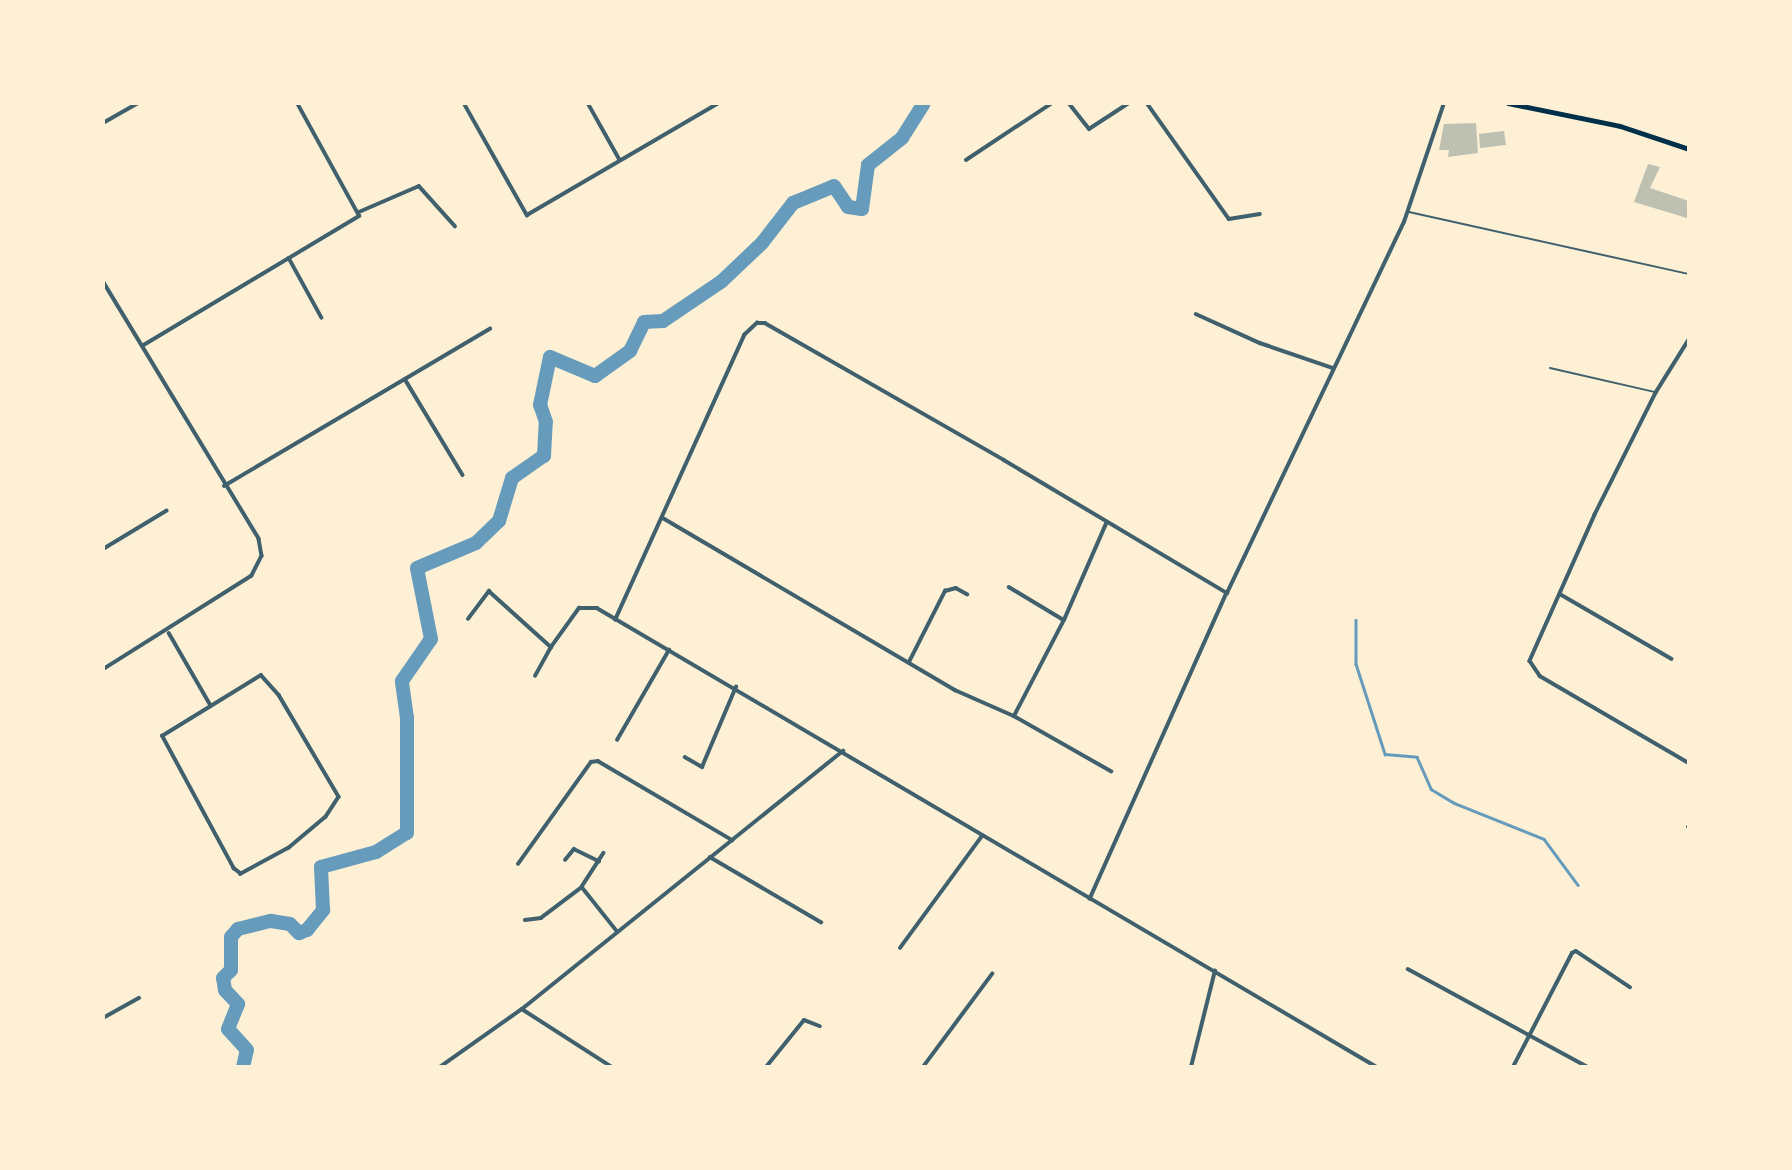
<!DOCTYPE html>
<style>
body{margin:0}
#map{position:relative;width:1792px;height:1170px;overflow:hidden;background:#fdf0d5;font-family:Rubik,sans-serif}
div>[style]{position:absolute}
.stream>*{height:2.5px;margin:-1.25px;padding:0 1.25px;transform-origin:1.25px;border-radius:1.25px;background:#669bbc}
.river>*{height:14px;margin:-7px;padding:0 7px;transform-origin:7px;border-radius:7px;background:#669bbc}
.building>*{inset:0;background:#bec0b2}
.service>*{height:2px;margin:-1px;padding:0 1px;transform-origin:1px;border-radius:1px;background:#3f606c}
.minor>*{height:3.5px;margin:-1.75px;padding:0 1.75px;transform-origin:1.75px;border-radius:1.75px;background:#3f606c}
.trunk>*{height:5px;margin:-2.5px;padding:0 2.5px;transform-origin:2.5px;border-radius:2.5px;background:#003049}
span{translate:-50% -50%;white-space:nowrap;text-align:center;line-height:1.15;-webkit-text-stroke:6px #fdf0d5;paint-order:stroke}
.frame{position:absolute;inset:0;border:105px solid #fdf0d5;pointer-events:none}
</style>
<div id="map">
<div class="stream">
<i style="left:1356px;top:620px;width:44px;rotate:90deg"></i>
<i style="left:1356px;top:664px;width:95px;rotate:72.1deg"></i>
<i style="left:1385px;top:754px;width:32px;rotate:5deg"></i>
<i style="left:1417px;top:757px;width:35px;rotate:66deg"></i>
<i style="left:1431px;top:789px;width:27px;rotate:31deg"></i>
<i style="left:1454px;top:803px;width:97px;rotate:21.8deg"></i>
<i style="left:1544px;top:839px;width:57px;rotate:53.5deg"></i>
</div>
<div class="river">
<i style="left:243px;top:1067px;width:17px;rotate:-77deg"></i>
<i style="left:247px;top:1050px;width:28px;rotate:-132deg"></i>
<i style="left:228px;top:1029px;width:27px;rotate:-68deg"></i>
<i style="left:238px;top:1004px;width:19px;rotate:-133deg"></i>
<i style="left:225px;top:990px;width:12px;rotate:-99deg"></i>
<i style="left:223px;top:978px;width:11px;rotate:-45deg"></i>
<i style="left:231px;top:970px;width:33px;rotate:-90deg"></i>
<i style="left:231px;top:937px;width:11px;rotate:-49deg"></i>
<i style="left:238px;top:929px;width:34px;rotate:-14deg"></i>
<i style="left:271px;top:921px;width:19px;rotate:9deg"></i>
<i style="left:290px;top:924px;width:13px;rotate:45deg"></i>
<i style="left:299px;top:933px;width:9px;rotate:-21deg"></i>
<i style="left:307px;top:930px;width:26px;rotate:-51deg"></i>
<i style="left:323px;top:910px;width:43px;rotate:-92.7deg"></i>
<i style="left:321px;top:867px;width:57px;rotate:-15.3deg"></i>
<i style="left:376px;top:852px;width:36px;rotate:-32deg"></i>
<i style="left:407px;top:833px;width:115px;rotate:-90deg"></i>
<i style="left:407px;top:718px;width:37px;rotate:-98deg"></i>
<i style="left:402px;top:681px;width:51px;rotate:-55.4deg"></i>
<i style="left:431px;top:639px;width:72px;rotate:-101.2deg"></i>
<i style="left:417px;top:568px;width:64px;rotate:-23deg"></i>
<i style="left:476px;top:543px;width:32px;rotate:-44deg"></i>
<i style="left:499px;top:521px;width:45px;rotate:-73.2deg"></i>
<i style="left:512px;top:478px;width:39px;rotate:-35deg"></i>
<i style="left:544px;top:456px;width:34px;rotate:-87deg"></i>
<i style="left:546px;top:422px;width:18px;rotate:-109deg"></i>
<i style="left:540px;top:405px;width:49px;rotate:-78.2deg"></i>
<i style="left:550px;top:357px;width:49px;rotate:22.9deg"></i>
<i style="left:595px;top:376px;width:43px;rotate:-35.5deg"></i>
<i style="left:630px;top:351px;width:32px;rotate:-64deg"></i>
<i style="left:644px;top:322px;width:19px;rotate:-3deg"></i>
<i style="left:663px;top:321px;width:71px;rotate:-34.1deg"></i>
<i style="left:722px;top:281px;width:55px;rotate:-43.5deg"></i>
<i style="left:762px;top:243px;width:51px;rotate:-52.2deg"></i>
<i style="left:793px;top:203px;width:44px;rotate:-22.5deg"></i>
<i style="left:834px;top:186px;width:25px;rotate:56deg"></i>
<i style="left:848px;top:207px;width:14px;rotate:8deg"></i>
<i style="left:862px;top:209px;width:44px;rotate:-82.2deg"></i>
<i style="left:868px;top:165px;width:43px;rotate:-38.5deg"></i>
<i style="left:902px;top:138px;width:41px;rotate:-57.8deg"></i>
</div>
<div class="building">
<i style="clip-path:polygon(1476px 123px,1478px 153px,1448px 157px,1449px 150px,1439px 150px,1444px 124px)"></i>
<i style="clip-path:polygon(1504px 131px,1506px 145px,1480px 148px,1479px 134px)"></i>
<i style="clip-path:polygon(1648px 164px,1660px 167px,1650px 188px,1689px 201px,1687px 218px,1634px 202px)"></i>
</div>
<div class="service">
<i style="left:1409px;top:212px;width:287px;rotate:12.5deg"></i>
<i style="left:1550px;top:368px;width:108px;rotate:12.9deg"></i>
</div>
<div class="minor">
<i style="left:464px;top:103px;width:129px;rotate:60.6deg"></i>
<i style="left:527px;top:215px;width:222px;rotate:-30.3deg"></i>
<i style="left:588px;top:103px;width:65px;rotate:60.7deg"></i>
<i style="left:1069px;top:103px;width:33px;rotate:52deg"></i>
<i style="left:1089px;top:129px;width:48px;rotate:-33deg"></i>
<i style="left:1147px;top:103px;width:142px;rotate:54.7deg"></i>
<i style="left:1229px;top:219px;width:31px;rotate:-9deg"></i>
<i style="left:103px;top:123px;width:40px;rotate:-29.7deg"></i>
<i style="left:966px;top:160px;width:103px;rotate:-33.5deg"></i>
<i style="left:359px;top:212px;width:65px;rotate:-23.4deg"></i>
<i style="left:419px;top:186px;width:54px;rotate:48deg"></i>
<i style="left:289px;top:258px;width:68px;rotate:61.2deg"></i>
<i style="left:103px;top:281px;width:301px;rotate:58.8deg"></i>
<i style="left:259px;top:539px;width:17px;rotate:80deg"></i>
<i style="left:262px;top:556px;width:22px;rotate:117deg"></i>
<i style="left:252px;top:576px;width:176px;rotate:147.8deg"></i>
<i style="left:1196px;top:314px;width:70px;rotate:24.4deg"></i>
<i style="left:1260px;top:343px;width:77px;rotate:18.9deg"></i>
<i style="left:1689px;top:340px;width:62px;rotate:121.9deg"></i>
<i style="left:1656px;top:393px;width:136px;rotate:116.6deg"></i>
<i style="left:1595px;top:515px;width:160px;rotate:114deg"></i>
<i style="left:1530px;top:661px;width:18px;rotate:56deg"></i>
<i style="left:1540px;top:676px;width:173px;rotate:30.3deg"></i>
<i style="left:142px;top:346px;width:253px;rotate:-30.9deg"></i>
<i style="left:359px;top:216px;width:129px;rotate:-118.8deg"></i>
<i style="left:405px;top:379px;width:112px;rotate:58.9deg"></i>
<i style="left:224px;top:486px;width:309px;rotate:-30.6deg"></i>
<i style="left:663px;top:518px;width:339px;rotate:30.5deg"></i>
<i style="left:955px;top:690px;width:64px;rotate:23.8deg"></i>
<i style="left:1014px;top:716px;width:112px;rotate:29.6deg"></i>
<i style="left:103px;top:549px;width:74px;rotate:-31.1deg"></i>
<i style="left:1009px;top:587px;width:64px;rotate:31deg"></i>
<i style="left:1227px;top:593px;width:411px;rotate:-64.5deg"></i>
<i style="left:1404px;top:222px;width:126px;rotate:-71.4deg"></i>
<i style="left:1560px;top:594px;width:129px;rotate:30.1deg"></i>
<i style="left:468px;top:619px;width:35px;rotate:-53deg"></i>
<i style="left:489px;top:591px;width:84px;rotate:42.1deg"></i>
<i style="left:551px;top:647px;width:48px;rotate:-54.3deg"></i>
<i style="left:579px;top:608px;width:18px"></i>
<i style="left:597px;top:608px;width:905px;rotate:30.48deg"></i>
<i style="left:615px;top:620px;width:313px;rotate:-65.6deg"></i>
<i style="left:744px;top:335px;width:18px;rotate:-43deg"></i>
<i style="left:757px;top:323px;width:8px"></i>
<i style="left:765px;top:323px;width:275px;rotate:29.8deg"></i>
<i style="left:1004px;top:460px;width:260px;rotate:30.8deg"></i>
<i style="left:1227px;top:593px;width:335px;rotate:114.1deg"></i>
<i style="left:169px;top:633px;width:82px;rotate:60deg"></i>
<i style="left:909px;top:662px;width:80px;rotate:-63.1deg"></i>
<i style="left:945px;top:591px;width:11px;rotate:-15deg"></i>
<i style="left:956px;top:588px;width:13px;rotate:29deg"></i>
<i style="left:261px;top:675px;width:27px;rotate:48deg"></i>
<i style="left:279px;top:695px;width:118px;rotate:59.5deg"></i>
<i style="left:339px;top:797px;width:24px;rotate:123deg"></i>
<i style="left:326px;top:817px;width:48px;rotate:140deg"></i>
<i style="left:289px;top:848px;width:55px;rotate:151.6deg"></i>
<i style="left:241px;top:874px;width:9px;rotate:-144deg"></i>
<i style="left:234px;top:869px;width:151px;rotate:-118.4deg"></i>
<i style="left:162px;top:736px;width:116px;rotate:-31.6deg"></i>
<i style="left:535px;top:676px;width:33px;rotate:-61deg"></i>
<i style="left:1014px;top:716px;width:108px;rotate:-62.5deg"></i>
<i style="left:1064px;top:620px;width:105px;rotate:-66.4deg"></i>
<i style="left:617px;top:740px;width:104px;rotate:-60deg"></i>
<i style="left:685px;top:757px;width:20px;rotate:30deg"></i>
<i style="left:702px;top:767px;width:87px;rotate:-67deg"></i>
<i style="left:1688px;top:827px;width:1px;rotate:-45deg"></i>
<i style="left:604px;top:853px;width:40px;rotate:122.9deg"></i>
<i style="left:582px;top:887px;width:56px;rotate:51.5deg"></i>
<i style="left:710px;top:857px;width:129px;rotate:30.4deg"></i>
<i style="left:565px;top:860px;width:14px;rotate:-51deg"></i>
<i style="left:574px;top:849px;width:28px;rotate:26deg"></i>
<i style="left:518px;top:864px;width:125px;rotate:-54.4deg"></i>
<i style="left:591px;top:762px;width:7px;rotate:-8deg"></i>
<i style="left:598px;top:761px;width:156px;rotate:30.5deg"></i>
<i style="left:525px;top:920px;width:16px;rotate:-7deg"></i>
<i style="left:541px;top:918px;width:51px;rotate:-37.1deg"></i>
<i style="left:900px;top:948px;width:139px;rotate:-53.8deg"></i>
<i style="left:1408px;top:969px;width:205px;rotate:28.6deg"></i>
<i style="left:522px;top:1009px;width:107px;rotate:32.8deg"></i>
<i style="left:103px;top:1018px;width:41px;rotate:-29.1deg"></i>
<i style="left:440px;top:1067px;width:100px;rotate:-35.3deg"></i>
<i style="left:522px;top:1009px;width:412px;rotate:-38.8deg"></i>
<i style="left:766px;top:1067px;width:60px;rotate:-51deg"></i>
<i style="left:804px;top:1020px;width:17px;rotate:21deg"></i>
<i style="left:923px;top:1067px;width:116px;rotate:-53.4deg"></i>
<i style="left:1191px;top:1067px;width:99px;rotate:-76deg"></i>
<i style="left:1513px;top:1067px;width:128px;rotate:-62.6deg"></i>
<i style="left:1572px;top:953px;width:4px;rotate:-27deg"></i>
<i style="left:1576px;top:951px;width:65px;rotate:33.7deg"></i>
</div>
<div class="trunk">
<i style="left:1508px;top:103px;width:114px;rotate:11.6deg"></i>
<i style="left:1620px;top:126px;width:73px;rotate:18.4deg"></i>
</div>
<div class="frame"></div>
</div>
